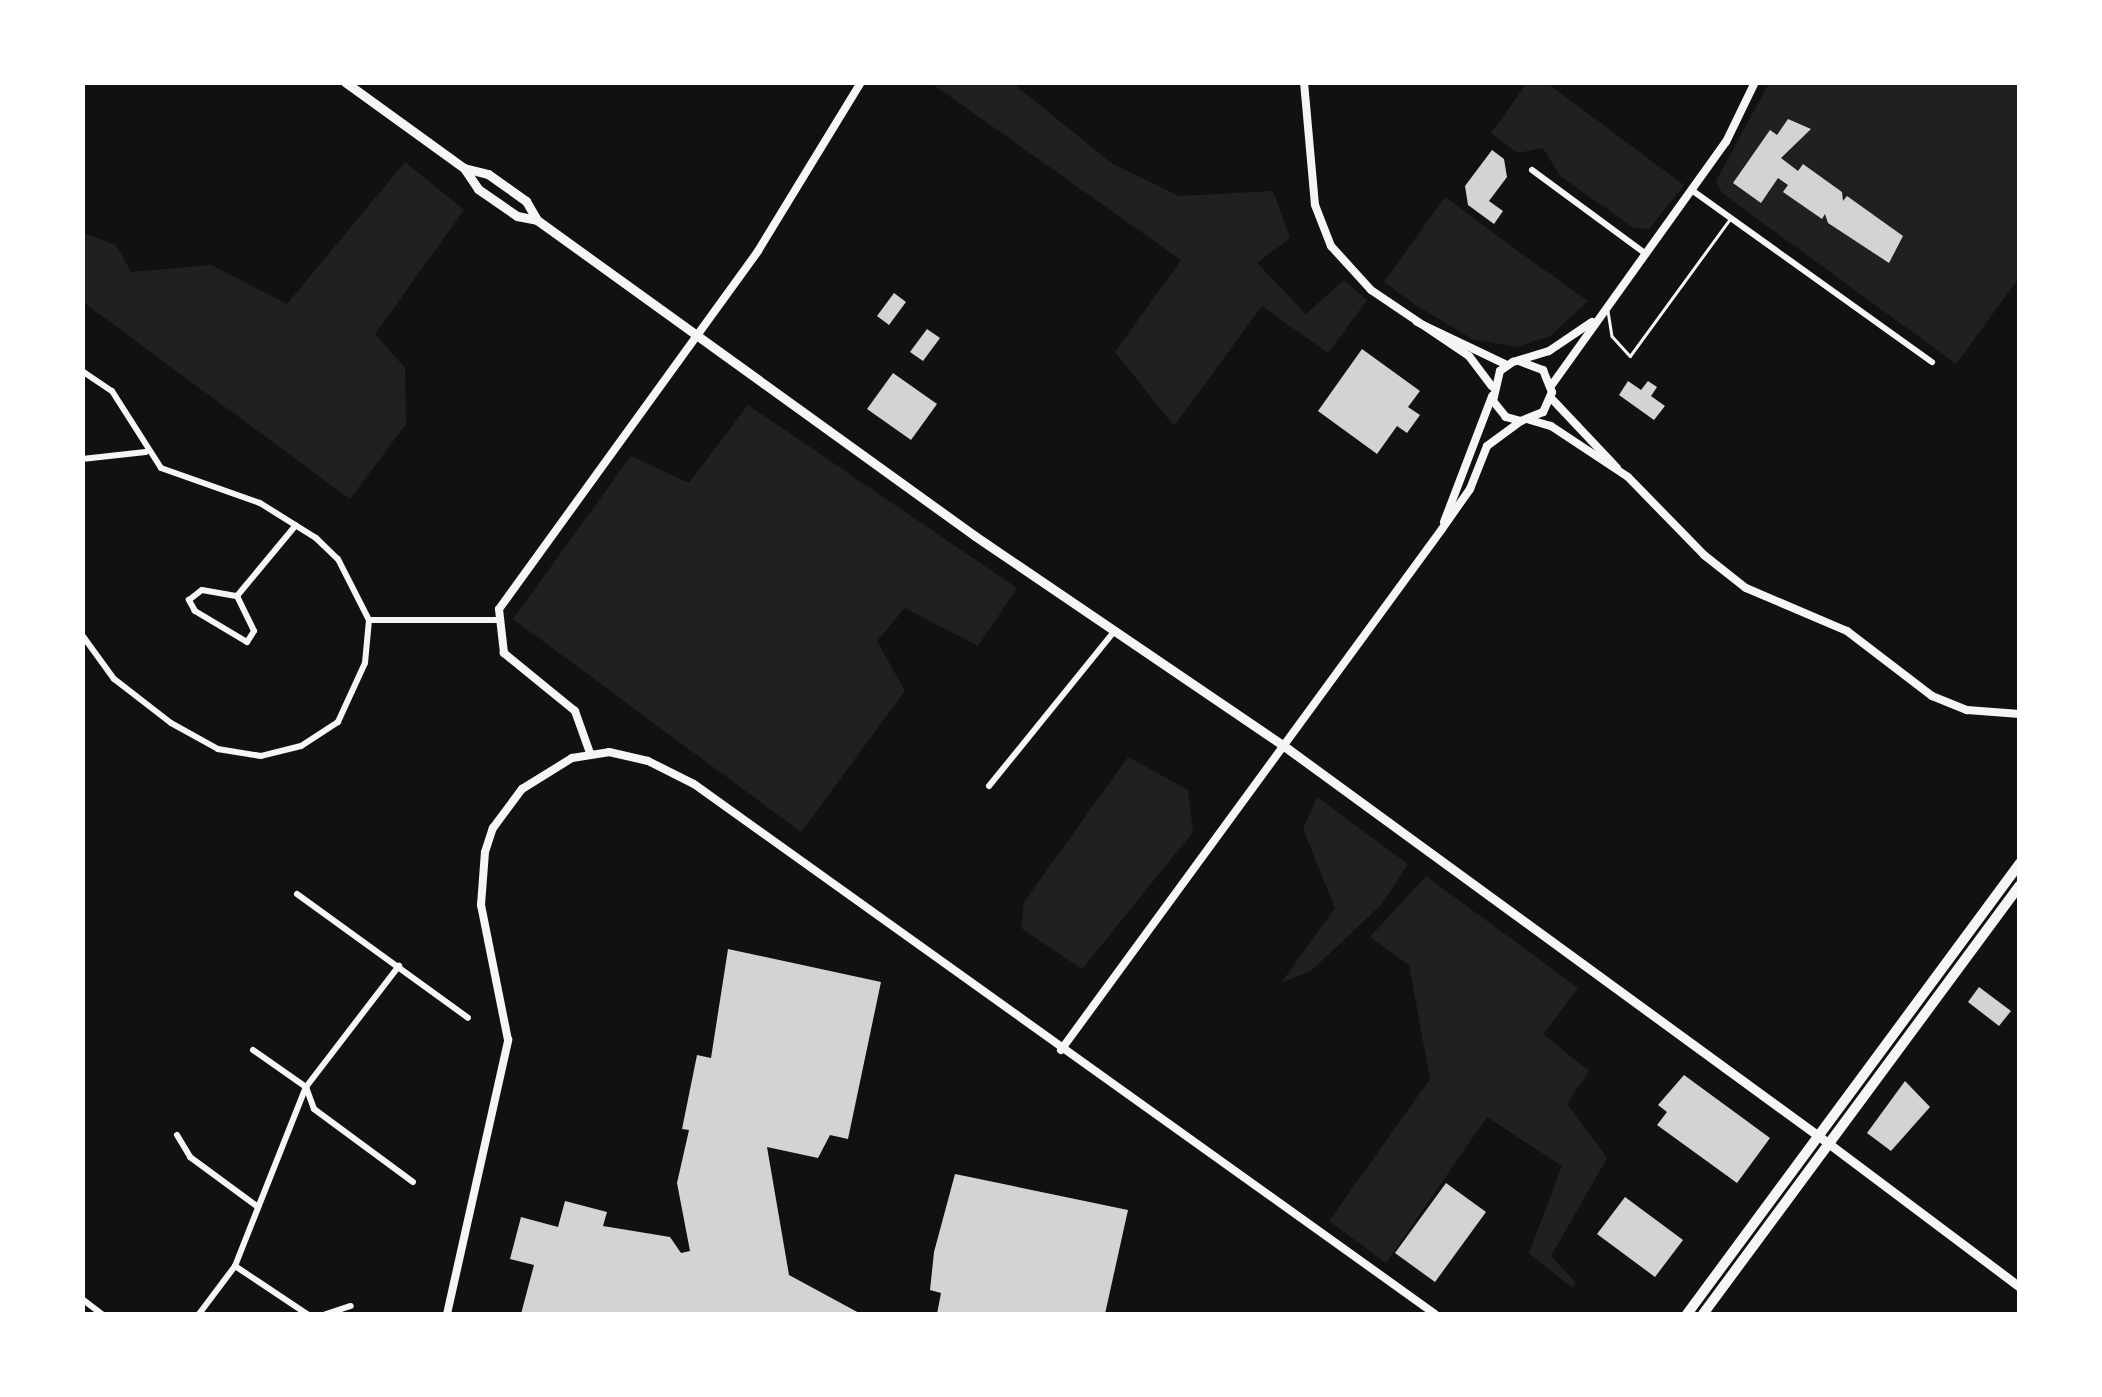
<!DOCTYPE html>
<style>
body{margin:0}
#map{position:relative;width:2102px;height:1397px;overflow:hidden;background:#111;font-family:Barlow,sans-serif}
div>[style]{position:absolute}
.green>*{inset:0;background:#202020}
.building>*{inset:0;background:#d3d3d3}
.service>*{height:2.5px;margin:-1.25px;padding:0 1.25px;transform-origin:1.25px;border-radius:1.25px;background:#f5f5f5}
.minor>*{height:6px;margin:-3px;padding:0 3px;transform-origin:3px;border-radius:3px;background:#f5f5f5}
.tertiary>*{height:8px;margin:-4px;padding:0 4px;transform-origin:4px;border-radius:4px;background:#f5f5f5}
.secondary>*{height:9px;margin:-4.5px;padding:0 4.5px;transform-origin:4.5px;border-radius:4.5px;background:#f5f5f5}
.primary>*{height:9px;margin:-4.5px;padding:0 4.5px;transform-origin:4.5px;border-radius:4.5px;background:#f5f5f5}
.trunk>*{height:10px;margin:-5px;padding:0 5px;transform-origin:5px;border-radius:5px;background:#f5f5f5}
span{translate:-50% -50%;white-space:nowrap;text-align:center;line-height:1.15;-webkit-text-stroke:8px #fff;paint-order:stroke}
.frame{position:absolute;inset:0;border:85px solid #fff;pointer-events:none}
</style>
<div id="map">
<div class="green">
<i style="clip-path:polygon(931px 83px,1013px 83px,1111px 163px,1179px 196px,1273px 191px,1290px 238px,1257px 263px,1306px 314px,1344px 280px,1367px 300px,1328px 353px,1262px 306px,1174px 426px,1115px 352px,1181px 260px)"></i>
<i style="clip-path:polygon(1527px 83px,1547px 83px,1684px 185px,1649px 229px,1634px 228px,1560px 176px,1543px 148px,1518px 153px,1491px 133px)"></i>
<i style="clip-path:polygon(1769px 83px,2019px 83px,2019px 278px,1956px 364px,1722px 193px,1716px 181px)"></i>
<i style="clip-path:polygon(405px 162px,464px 210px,375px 334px,405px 368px,406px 424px,350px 499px,83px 302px,83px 233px,116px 245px,131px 272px,211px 265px,287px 304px)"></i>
<i style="clip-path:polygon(1445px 197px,1533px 262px,1588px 301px,1550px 336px,1516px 347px,1472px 339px,1414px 304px,1384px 282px)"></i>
<i style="clip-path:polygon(748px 405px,1017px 588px,978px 646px,905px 608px,877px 641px,905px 691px,801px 832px,513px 619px,631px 456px,689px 483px)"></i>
<i style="clip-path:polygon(1128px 757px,1188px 790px,1193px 832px,1082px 969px,1021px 928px,1024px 902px)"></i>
<i style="clip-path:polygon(1317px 797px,1408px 864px,1382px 904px,1312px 970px,1281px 983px,1335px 908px,1303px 829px)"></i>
<i style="clip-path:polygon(1426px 876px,1578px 988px,1543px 1034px,1589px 1071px,1567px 1104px,1607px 1158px,1551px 1256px,1576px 1283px,1572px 1288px,1529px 1253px,1562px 1166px,1487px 1117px,1386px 1263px,1329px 1221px,1430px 1079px,1409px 965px,1370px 937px)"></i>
</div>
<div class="building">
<i style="clip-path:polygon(1788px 119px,1811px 129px,1781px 158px,1798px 171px,1803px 164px,1842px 192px,1843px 201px,1847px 196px,1903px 236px,1889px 263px,1828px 223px,1825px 214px,1822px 219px,1783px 192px,1788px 185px,1778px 178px,1761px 203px,1733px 183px,1770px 130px,1777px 135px)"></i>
<i style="clip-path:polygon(1492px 150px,1504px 159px,1507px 177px,1489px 201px,1503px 211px,1494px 224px,1468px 205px,1465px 186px)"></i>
<i style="clip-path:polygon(894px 293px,906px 302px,889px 325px,877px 316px)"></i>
<i style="clip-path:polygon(927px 329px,940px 338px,923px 361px,910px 352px)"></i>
<i style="clip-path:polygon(1362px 349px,1420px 391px,1408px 407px,1420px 415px,1407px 433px,1397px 426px,1377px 454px,1318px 411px)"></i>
<i style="clip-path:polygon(893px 373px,937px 404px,911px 440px,867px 409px)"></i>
<i style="clip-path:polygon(1628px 381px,1641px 390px,1648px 381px,1657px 387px,1651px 396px,1665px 406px,1654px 420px,1619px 395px)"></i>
<i style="clip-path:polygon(728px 949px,881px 982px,848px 1139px,830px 1135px,818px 1158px,767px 1147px,789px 1275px,861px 1314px,521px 1314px,534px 1265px,510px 1259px,521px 1217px,558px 1227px,565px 1201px,607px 1212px,603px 1226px,670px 1237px,681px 1253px,690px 1251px,677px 1183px,689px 1130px,682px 1129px,697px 1055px,711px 1058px)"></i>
<i style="clip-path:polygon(1979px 987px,2011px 1011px,1999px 1026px,1968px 1002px)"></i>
<i style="clip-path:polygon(1684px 1075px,1770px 1138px,1737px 1183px,1657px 1125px,1667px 1112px,1658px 1105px)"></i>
<i style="clip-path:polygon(1905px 1081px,1930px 1107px,1891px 1151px,1867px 1133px)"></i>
<i style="clip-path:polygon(955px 1174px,1128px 1210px,1105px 1314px,937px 1314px,941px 1293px,930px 1290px,934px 1252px)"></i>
<i style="clip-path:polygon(1446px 1183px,1486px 1212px,1435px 1282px,1395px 1253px)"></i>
<i style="clip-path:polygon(1625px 1197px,1683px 1240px,1655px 1277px,1597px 1234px)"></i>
</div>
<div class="service">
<i style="left:1608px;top:311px;width:25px;rotate:81deg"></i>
<i style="left:1612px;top:336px;width:27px;rotate:48deg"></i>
<i style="left:1630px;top:356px;width:170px;rotate:-53.9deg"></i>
</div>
<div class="minor">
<i style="left:1532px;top:170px;width:142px;rotate:36.4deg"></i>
<i style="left:1693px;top:191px;width:294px;rotate:35.6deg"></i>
<i style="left:82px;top:371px;width:36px;rotate:34deg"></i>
<i style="left:112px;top:391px;width:91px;rotate:57.5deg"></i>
<i style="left:161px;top:468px;width:105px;rotate:19.5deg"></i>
<i style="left:260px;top:503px;width:66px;rotate:32deg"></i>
<i style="left:316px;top:538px;width:30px;rotate:44deg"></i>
<i style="left:338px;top:559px;width:68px;rotate:63.1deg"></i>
<i style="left:369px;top:620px;width:43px;rotate:95.3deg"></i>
<i style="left:365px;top:663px;width:65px;rotate:114.6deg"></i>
<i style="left:338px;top:722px;width:44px;rotate:147deg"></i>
<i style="left:301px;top:746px;width:41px;rotate:166deg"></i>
<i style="left:261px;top:756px;width:44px;rotate:-170.8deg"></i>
<i style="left:218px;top:749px;width:54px;rotate:-151deg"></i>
<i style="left:171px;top:723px;width:72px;rotate:-142.3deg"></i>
<i style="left:114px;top:679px;width:54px;rotate:-126deg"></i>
<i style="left:82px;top:459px;width:64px;rotate:-6.2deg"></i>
<i style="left:202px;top:590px;width:36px;rotate:10deg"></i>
<i style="left:237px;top:596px;width:39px;rotate:64deg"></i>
<i style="left:254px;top:631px;width:13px;rotate:122deg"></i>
<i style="left:247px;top:642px;width:61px;rotate:-149.2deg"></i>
<i style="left:195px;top:611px;width:13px;rotate:-119deg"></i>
<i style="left:189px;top:600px;width:16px;rotate:-38deg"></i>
<i style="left:237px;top:596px;width:92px;rotate:-50.3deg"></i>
<i style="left:369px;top:620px;width:128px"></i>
<i style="left:989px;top:786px;width:197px;rotate:-51deg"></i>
<i style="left:297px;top:894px;width:211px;rotate:35.9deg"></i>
<i style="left:253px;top:1050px;width:65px;rotate:34.9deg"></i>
<i style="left:306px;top:1087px;width:23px;rotate:70deg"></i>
<i style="left:314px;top:1109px;width:123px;rotate:36.4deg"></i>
<i style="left:177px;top:1135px;width:26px;rotate:59deg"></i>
<i style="left:190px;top:1157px;width:84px;rotate:36.3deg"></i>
<i style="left:235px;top:1266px;width:87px;rotate:33.7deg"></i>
<i style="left:82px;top:1299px;width:25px;rotate:37deg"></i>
<i style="left:199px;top:1314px;width:60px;rotate:-53.1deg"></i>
<i style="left:235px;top:1266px;width:193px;rotate:-68.4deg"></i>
<i style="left:306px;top:1087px;width:153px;rotate:-52.5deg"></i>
<i style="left:326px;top:1314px;width:26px;rotate:-18deg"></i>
</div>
<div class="tertiary">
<i style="left:1304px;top:82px;width:123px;rotate:84.9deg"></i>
<i style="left:1315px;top:205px;width:44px;rotate:68.7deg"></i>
<i style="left:1331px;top:246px;width:59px;rotate:47.7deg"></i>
<i style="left:1371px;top:290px;width:118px;rotate:34deg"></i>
<i style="left:1469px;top:356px;width:38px;rotate:53deg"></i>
<i style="left:1417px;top:322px;width:100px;rotate:25.5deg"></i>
<i style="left:1519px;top:361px;width:26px;rotate:21deg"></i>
<i style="left:1543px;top:370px;width:24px;rotate:68deg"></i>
<i style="left:1552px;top:392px;width:22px;rotate:114deg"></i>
<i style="left:1543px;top:412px;width:24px;rotate:158deg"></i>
<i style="left:1521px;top:421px;width:16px;rotate:-165deg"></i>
<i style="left:1506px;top:417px;width:21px;rotate:-129deg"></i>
<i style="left:1493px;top:401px;width:31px;rotate:-77deg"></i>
<i style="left:1500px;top:371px;width:16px;rotate:-35deg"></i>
<i style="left:1513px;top:362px;width:38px;rotate:-17deg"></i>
<i style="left:1549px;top:351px;width:52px;rotate:-34deg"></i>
<i style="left:1551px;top:386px;width:300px;rotate:-54.4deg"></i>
<i style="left:1726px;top:142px;width:67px;rotate:-64.2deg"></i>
<i style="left:1551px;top:398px;width:96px;rotate:46.7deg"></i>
<i style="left:1530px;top:420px;width:22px;rotate:16deg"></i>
<i style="left:1551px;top:426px;width:92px;rotate:33.5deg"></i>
<i style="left:1628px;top:477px;width:109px;rotate:45.7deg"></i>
<i style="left:1704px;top:555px;width:53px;rotate:38.2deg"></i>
<i style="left:1746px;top:588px;width:110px;rotate:23.1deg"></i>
<i style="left:1847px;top:631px;width:107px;rotate:37.4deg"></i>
<i style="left:1932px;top:696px;width:38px;rotate:22deg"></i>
<i style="left:1967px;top:710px;width:53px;rotate:4.3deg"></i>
<i style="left:1444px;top:522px;width:135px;rotate:-69.1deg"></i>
<i style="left:590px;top:753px;width:45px;rotate:-109.7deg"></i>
<i style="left:575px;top:711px;width:92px;rotate:-140.8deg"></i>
<i style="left:504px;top:653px;width:44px;rotate:-96.5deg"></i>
<i style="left:499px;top:609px;width:442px;rotate:-54.1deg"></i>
<i style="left:758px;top:251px;width:198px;rotate:-58.6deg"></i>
<i style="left:1061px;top:1050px;width:645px;rotate:-53.82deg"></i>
<i style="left:1442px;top:529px;width:49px;rotate:-55deg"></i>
<i style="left:1470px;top:489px;width:46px;rotate:-68.4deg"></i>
<i style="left:1487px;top:446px;width:42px;rotate:-36.3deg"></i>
<i style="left:447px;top:1314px;width:281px;rotate:-77.4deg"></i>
<i style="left:508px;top:1040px;width:138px;rotate:-101.3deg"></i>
<i style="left:481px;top:905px;width:53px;rotate:-85.7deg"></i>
<i style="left:485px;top:852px;width:25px;rotate:-72deg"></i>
<i style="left:493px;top:828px;width:49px;rotate:-53.4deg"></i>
<i style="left:522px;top:789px;width:59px;rotate:-31.8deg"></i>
<i style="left:572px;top:758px;width:37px;rotate:-9deg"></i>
<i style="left:609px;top:752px;width:40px;rotate:13deg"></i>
<i style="left:648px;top:761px;width:51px;rotate:26.6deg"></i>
<i style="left:694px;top:784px;width:911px;rotate:35.57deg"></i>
</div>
<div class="secondary">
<i style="left:1828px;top:1143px;width:240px;rotate:36.9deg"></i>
</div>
<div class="primary">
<i style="left:345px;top:82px;width:147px;rotate:35.9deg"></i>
<i style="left:464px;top:168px;width:25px;rotate:56deg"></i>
<i style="left:478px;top:189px;width:47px;rotate:34.7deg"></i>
<i style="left:517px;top:216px;width:20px;rotate:11deg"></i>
<i style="left:537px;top:220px;width:540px;rotate:35.81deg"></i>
<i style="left:975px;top:536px;width:374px;rotate:34.2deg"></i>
<i style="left:1284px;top:746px;width:673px;rotate:36.12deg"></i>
<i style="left:464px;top:168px;width:25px;rotate:14deg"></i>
<i style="left:488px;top:174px;width:47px;rotate:35.4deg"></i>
<i style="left:526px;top:201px;width:22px;rotate:60deg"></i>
</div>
<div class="trunk">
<i style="left:1687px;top:1314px;width:561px;rotate:-53.56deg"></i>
<i style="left:1703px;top:1314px;width:533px;rotate:-53.54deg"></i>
</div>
<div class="frame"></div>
</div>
